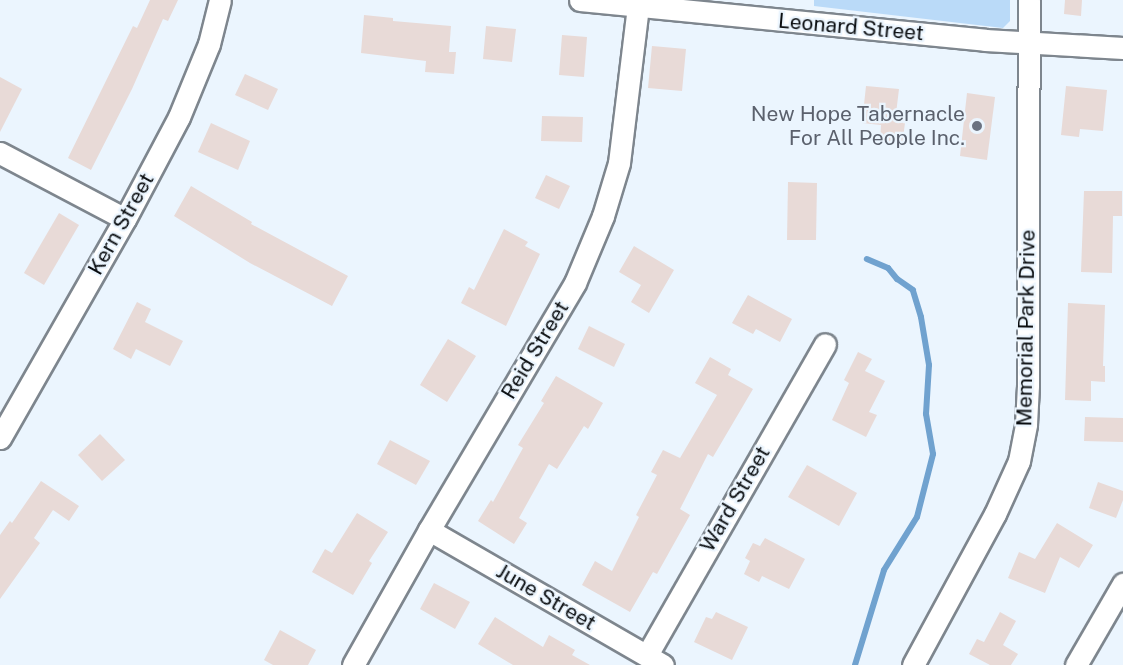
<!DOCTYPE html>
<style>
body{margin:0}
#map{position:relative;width:1123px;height:665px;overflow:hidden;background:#ebf5fe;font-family:"Public Sans",sans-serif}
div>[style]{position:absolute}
.green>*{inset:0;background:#badaf8}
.stream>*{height:6px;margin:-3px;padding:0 3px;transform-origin:3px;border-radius:3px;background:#70a2cf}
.building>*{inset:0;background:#e8dad7}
.roads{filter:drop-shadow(2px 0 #7e868e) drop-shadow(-2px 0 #7e868e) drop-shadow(0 2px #7e868e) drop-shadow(0 -2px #7e868e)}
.street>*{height:21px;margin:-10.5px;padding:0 10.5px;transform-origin:10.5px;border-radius:10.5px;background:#fff}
.dots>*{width:16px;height:16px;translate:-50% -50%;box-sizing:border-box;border:3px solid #ebf5fe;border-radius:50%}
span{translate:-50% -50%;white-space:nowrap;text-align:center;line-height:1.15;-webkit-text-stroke:4.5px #ebf5fe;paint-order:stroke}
.street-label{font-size:21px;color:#0a0d10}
.worship-label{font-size:21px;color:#5b616d}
.right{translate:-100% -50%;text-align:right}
</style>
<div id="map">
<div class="green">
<i style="clip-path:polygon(814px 0,1010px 0,1010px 21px,1003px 28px,814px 6px)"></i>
</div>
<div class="stream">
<i style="left:855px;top:665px;width:99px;rotate:-73deg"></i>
<i style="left:884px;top:570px;width:62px;rotate:-58.1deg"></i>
<i style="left:917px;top:517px;width:65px;rotate:-75.7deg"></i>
<i style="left:933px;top:454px;width:41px;rotate:-99.9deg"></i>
<i style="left:926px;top:414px;width:49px;rotate:-86.5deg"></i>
<i style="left:929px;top:365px;width:49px;rotate:-99.5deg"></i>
<i style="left:921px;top:317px;width:28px;rotate:-107deg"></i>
<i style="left:913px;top:290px;width:19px;rotate:-145deg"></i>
<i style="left:897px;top:279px;width:14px;rotate:-129deg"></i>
<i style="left:888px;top:268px;width:23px;rotate:-157deg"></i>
</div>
<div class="building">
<i style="clip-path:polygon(150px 0,178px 0,168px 21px,163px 19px,132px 89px,91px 170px,68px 158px,133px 26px,137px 28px)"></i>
<i style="clip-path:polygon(1065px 0,1082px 0,1081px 16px,1064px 14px)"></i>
<i style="clip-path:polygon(364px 15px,393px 18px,393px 21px,451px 26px,449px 52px,456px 52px,454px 74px,425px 72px,426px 61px,361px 53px)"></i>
<i style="clip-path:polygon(486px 26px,516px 29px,512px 62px,483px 59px)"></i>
<i style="clip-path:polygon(562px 35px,587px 37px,584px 77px,559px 75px)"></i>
<i style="clip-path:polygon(652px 46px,686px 49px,682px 91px,648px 88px)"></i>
<i style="clip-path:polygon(245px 74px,278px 89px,268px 110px,235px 95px)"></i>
<i style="clip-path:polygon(0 77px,22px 89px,0 132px)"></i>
<i style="clip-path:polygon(866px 86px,899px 89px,895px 122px,905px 123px,902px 145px,880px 142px,881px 125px,862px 123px)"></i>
<i style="clip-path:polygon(1066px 86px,1107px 90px,1103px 131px,1080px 129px,1079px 137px,1061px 135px)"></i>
<i style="clip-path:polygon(967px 93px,995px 97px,987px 160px,960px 156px)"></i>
<i style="clip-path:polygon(542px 116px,583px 117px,582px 142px,541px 141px)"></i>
<i style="clip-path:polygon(211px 123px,250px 141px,238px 170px,198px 152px)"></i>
<i style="clip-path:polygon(546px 175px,570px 186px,559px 209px,535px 198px)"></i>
<i style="clip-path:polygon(788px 182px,817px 183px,816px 240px,787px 240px)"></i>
<i style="clip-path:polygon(191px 186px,252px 222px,251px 224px,348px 276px,332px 306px,250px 263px,174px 216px)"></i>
<i style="clip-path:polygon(1084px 191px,1122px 191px,1122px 216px,1113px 216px,1112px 273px,1081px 272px)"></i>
<i style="clip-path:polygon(59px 213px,79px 225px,44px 285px,24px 273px)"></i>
<i style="clip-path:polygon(504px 229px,528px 242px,525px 246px,540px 254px,506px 326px,461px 303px,469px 287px,474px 290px)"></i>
<i style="clip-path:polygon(634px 246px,674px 270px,649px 313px,631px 302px,641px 285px,619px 272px)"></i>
<i style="clip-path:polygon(748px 295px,792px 319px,780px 342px,756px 329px,753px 334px,732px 323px)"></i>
<i style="clip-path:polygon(137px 302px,151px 309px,145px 322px,183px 341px,170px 366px,136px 349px,131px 359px,113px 349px)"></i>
<i style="clip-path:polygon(1068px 303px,1105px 305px,1103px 366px,1105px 366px,1105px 382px,1091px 381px,1091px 401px,1065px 400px)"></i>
<i style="clip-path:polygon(589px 326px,625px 344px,614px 367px,578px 349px)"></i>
<i style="clip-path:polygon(448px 339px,476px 356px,447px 402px,420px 385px)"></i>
<i style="clip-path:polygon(858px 352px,872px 359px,865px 371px,885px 381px,869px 412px,877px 415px,866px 437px,832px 420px,849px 383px,844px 380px)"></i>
<i style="clip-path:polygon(710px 357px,731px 369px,728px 375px,753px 389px,713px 457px,708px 454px,680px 509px,690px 515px,657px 574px,653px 572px,630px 612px,582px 585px,595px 561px,612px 571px,639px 517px,636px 515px,657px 475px,651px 472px,663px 450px,680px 458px,717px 395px,695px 383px)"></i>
<i style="clip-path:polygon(556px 376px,603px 403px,588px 429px,584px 426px,557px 469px,549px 464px,519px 518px,527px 523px,514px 544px,478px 521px,491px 500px,493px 502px,523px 448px,518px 445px,544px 403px,541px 401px)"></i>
<i style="clip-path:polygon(1085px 417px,1123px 418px,1123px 442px,1084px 441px)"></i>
<i style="clip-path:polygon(100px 434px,125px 460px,102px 481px,78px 455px)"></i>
<i style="clip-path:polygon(390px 440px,430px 461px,416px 485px,377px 464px)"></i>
<i style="clip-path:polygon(807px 465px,857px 493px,839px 526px,788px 497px)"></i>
<i style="clip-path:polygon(41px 481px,79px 506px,69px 521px,53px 510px,34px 538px,40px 543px,0 599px,0 535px,10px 521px,12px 523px)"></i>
<i style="clip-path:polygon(1098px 482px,1123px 491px,1123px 500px,1116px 518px,1089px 508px)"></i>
<i style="clip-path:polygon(357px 513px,388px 532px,369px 561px,372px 563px,353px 595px,312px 572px,325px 549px,332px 553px)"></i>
<i style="clip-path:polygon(1057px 523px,1093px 545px,1079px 568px,1060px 557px,1045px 593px,1008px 578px,1019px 552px,1035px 559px)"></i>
<i style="clip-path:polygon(765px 538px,805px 559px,789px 589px,762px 576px,759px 582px,744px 574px,750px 561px,745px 558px,753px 543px,760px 546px)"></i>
<i style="clip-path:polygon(434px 583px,470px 602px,455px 629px,420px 609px)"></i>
<i style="clip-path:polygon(716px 612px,748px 627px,732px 660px,694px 642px,706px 617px,712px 619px)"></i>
<i style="clip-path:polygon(1000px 612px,1016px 621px,1003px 645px,1018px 654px,1011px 665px,990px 665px,969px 654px,977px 639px,984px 642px)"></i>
<i style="clip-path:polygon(495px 617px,543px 647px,549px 635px,575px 650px,572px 655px,590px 665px,513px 665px,478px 644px)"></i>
<i style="clip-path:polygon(280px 630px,316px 650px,308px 665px,273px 665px,264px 660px)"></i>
</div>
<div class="roads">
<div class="street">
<i style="left:580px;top:0;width:407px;rotate:5.6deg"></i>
<i style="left:985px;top:40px;width:138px;rotate:3.3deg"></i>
<i style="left:0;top:153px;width:141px;rotate:27.8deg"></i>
<i style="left:0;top:438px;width:252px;rotate:-60.3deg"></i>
<i style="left:125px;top:219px;width:115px;rotate:-62.1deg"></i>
<i style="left:179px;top:117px;width:79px;rotate:-67.7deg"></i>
<i style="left:209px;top:44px;width:45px;rotate:-76deg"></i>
<i style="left:429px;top:530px;width:270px;rotate:30deg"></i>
<i style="left:647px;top:655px;width:358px;rotate:-60.2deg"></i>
<i style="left:353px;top:665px;width:155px;rotate:-60.6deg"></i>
<i style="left:429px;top:530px;width:287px;rotate:-59.4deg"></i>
<i style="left:575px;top:283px;width:73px;rotate:-67.3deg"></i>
<i style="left:603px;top:216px;width:55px;rotate:-73.2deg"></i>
<i style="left:619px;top:163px;width:157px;rotate:-83.1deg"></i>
<i style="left:913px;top:665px;width:172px;rotate:-61.5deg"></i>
<i style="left:995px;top:514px;width:58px;rotate:-65.6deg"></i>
<i style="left:1019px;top:461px;width:38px;rotate:-79deg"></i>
<i style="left:1026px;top:424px;width:39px;rotate:-87deg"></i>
<i style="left:1028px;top:385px;width:385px;rotate:-89.9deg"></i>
<i style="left:1076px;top:665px;width:94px;rotate:-59.9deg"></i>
</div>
</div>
<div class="dots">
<i style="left:977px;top:126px;background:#6b7280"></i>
</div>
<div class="street-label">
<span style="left:851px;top:27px;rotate:5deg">Leonard Street</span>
<span style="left:121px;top:224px;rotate:-61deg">Kern Street</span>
<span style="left:1026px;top:328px;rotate:-89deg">Memorial Park Drive</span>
<span style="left:535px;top:350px;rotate:-59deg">Reid Street</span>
<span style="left:735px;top:499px;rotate:-60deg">Ward Street</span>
<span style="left:546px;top:597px;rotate:30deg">June Street</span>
</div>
<div class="worship-label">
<span class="right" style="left:965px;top:126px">New Hope Tabernacle<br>For All People Inc.</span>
</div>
</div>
